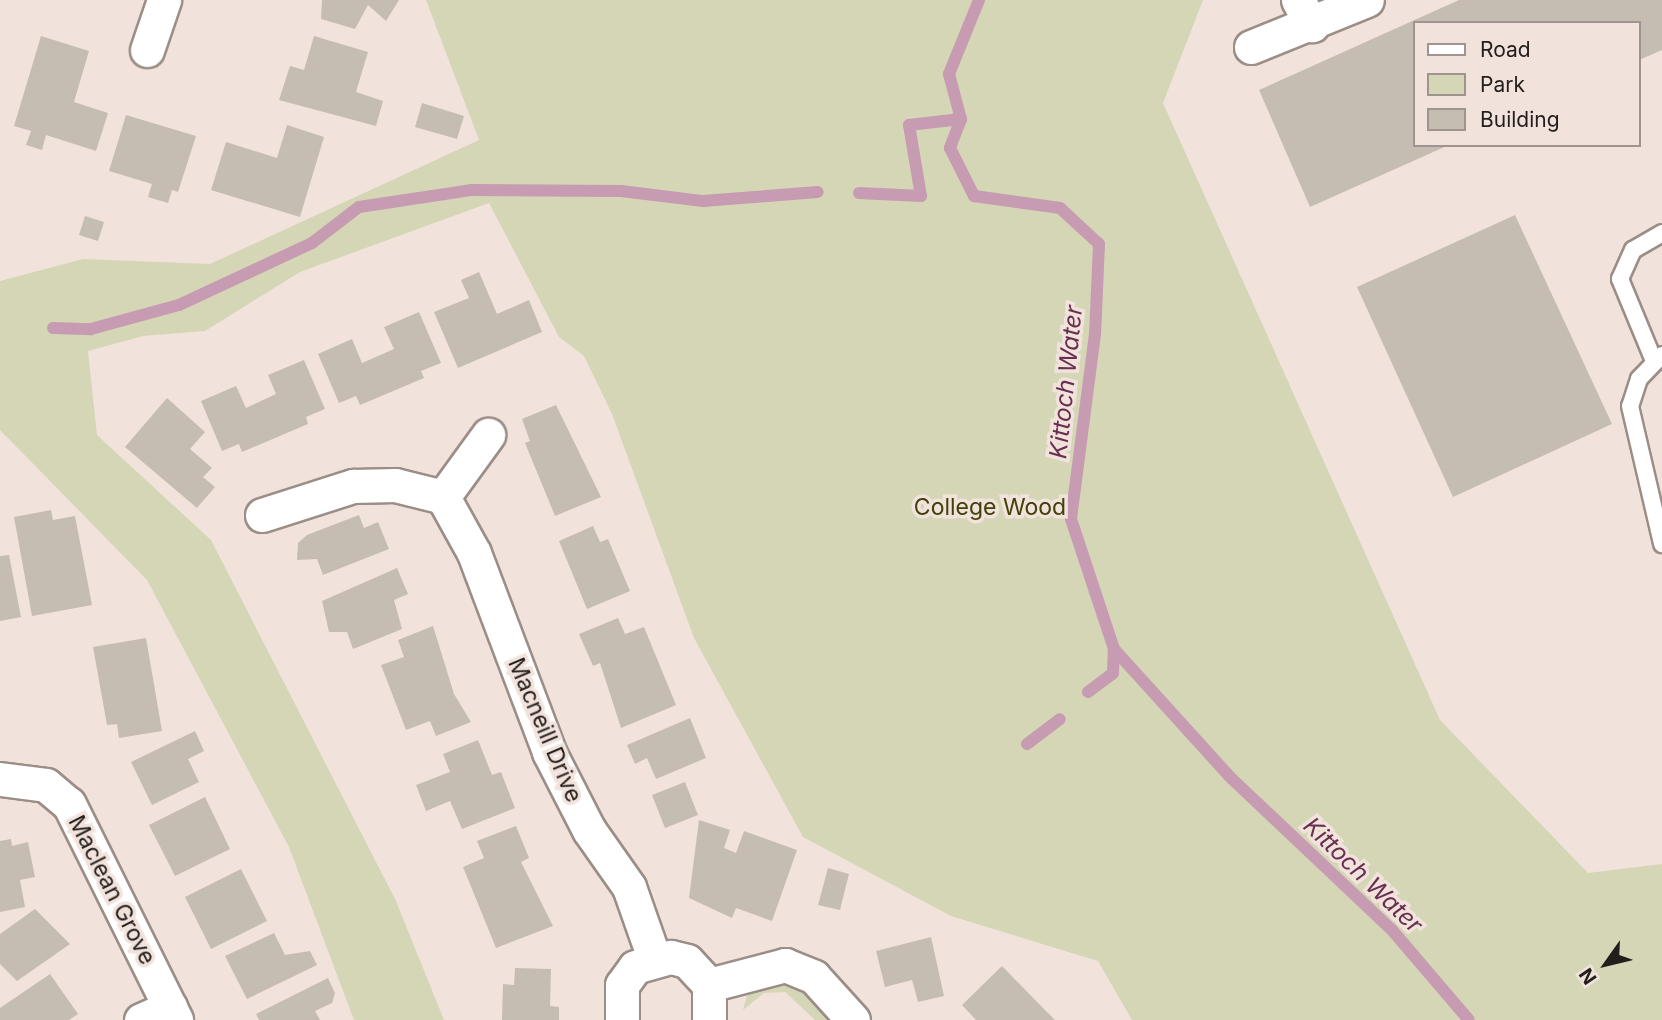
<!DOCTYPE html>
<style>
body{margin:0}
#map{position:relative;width:1662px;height:1020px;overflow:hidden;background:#f1e3dc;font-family:Inter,sans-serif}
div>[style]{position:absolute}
.green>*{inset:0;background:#d4d6b6}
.stream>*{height:12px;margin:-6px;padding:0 6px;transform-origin:6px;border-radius:6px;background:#c79bb2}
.building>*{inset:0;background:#c5bdb2}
.roads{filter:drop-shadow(2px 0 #9b8e87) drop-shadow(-2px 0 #9b8e87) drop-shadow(0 2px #9b8e87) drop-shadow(0 -2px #9b8e87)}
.lane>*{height:16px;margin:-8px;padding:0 8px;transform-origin:8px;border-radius:8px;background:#fff}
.street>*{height:33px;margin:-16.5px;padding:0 16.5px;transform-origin:16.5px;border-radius:16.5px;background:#fff}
span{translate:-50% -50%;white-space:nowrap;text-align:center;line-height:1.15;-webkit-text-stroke:7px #f1e3dc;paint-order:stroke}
.park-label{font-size:23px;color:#414109}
.street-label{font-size:23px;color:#231e1b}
.water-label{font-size:24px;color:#682f50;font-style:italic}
.legend{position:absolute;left:1413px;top:21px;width:228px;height:126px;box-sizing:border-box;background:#f1e3dc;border:2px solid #9f948f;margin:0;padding:9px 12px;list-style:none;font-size:21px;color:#231e1b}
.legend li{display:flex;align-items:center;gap:14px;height:35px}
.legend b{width:35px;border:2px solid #9f948f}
.north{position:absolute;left:1571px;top:929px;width:70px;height:70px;-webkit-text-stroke:5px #f1e3dc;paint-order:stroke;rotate:236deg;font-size:19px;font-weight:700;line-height:28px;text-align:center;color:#231e1b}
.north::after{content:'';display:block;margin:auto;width:24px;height:32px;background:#231e1b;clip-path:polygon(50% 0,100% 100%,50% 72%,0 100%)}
</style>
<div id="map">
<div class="green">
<i style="clip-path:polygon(426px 0,1203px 0,1163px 103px,1440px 720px,1588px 873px,1662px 864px,1662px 1020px,1132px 1020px,1098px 961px,951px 916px,803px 837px,694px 638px,612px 414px,584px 356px,559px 337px,489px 203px,300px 272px,205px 331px,143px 336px,88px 351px,97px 435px,211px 540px,396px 901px,444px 1020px,354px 1020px,289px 847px,147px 580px,0 430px,0 281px,83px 259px,210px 264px,479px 140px)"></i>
<i style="clip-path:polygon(788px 978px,809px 993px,832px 1020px,815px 1020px,785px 992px,764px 993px,743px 1010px,749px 988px)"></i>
</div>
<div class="stream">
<i style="left:979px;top:0;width:80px;rotate:112.1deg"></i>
<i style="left:949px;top:74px;width:47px;rotate:75.1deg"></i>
<i style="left:961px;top:119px;width:31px;rotate:111deg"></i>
<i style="left:950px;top:148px;width:54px;rotate:63.4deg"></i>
<i style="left:974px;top:196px;width:87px;rotate:7.9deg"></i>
<i style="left:1060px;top:208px;width:53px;rotate:42.7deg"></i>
<i style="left:1099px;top:244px;width:90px;rotate:92.5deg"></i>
<i style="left:1095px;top:334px;width:187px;rotate:97.4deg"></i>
<i style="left:1071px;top:519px;width:137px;rotate:71.7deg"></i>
<i style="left:1114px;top:649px;width:171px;rotate:47.8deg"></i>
<i style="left:1229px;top:776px;width:224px;rotate:43.4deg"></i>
<i style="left:1392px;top:930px;width:118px;rotate:49.5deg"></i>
<i style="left:859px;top:193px;width:62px;rotate:2.8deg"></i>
<i style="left:921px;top:196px;width:72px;rotate:-99.6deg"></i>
<i style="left:909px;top:125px;width:52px;rotate:-6.6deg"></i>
<i style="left:53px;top:328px;width:38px;rotate:2deg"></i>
<i style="left:91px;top:329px;width:91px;rotate:-15.3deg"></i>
<i style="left:179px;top:305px;width:147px;rotate:-25deg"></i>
<i style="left:312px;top:243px;width:59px;rotate:-37.5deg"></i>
<i style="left:359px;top:207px;width:113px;rotate:-8.6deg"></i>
<i style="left:471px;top:190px;width:150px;rotate:0.4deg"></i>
<i style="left:621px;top:191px;width:83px;rotate:7deg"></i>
<i style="left:703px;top:201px;width:115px;rotate:-4.5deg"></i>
<i style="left:1088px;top:692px;width:31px;rotate:-37deg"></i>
<i style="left:1113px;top:673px;width:24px;rotate:-88deg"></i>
<i style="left:1027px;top:744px;width:41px;rotate:-37.1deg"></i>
</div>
<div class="building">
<i style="clip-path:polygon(399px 0,386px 21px,368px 5px,355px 29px,321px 19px,322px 0)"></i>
<i style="clip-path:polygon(1459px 0,1662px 0,1662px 50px,1639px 60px,1639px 23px,1415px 23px,1415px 145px,1449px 145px,1310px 207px,1259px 90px)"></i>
<i style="clip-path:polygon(41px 36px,89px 51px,74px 102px,108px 113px,96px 151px,46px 135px,42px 150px,26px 145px,31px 131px,14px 126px)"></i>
<i style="clip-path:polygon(314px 36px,368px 52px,356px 92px,383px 101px,376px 126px,279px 100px,290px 66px,304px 70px)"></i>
<i style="clip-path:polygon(422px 103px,464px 116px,457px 139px,415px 127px)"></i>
<i style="clip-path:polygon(126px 115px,196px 136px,178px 192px,172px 190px,168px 203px,148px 197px,152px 184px,109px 171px)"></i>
<i style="clip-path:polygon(287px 125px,324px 137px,300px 217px,211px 190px,226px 142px,277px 158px)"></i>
<i style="clip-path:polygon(1515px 215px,1612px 424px,1453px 497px,1357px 287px)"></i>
<i style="clip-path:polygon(85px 216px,104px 222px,98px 241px,79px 235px)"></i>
<i style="clip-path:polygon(479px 272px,497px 314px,529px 300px,542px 332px,458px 368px,434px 312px,469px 298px,461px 280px)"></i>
<i style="clip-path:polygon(419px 312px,441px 363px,421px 371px,424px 378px,360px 405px,356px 396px,339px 403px,318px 354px,352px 339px,362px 363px,394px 349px,384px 327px)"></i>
<i style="clip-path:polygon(304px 360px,325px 409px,306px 417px,308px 424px,242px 452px,239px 444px,222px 451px,201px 401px,236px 386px,246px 408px,276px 394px,268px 375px)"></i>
<i style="clip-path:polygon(167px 398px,205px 432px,190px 449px,212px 468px,203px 477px,215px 487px,197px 508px,125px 447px)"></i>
<i style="clip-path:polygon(556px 405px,601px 497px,555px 516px,525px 443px,530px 441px,522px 419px)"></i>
<i style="clip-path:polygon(51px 510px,53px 520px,75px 516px,92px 605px,32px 616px,14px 517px)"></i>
<i style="clip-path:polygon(359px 515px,364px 528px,378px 522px,389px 549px,323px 575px,317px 559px,297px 560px,298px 543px,307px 535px)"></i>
<i style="clip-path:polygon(593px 526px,600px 542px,608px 539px,630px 591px,587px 609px,559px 541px)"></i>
<i style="clip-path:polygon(9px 555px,21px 617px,0 621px,0 556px)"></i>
<i style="clip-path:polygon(397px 568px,408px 594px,394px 600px,402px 629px,353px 649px,347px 632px,329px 632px,322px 601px)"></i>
<i style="clip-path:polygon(618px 618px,625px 634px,644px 627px,676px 705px,621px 728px,600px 663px,593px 666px,579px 634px)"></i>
<i style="clip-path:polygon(433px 626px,454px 694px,471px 722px,436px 736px,430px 721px,406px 730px,381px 665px,404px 657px,398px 640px)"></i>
<i style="clip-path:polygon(146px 638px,162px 731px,119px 738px,117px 724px,107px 725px,93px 647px)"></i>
<i style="clip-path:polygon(690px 718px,706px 758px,656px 779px,647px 758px,635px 764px,627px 745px)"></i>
<i style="clip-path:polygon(195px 731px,204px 751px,188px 759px,199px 782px,152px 805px,131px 762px)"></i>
<i style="clip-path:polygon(478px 740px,492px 775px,501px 772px,515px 808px,462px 829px,450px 801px,426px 811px,416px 785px,450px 772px,443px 754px)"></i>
<i style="clip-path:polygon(685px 782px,698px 815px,665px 828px,652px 795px)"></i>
<i style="clip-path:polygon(205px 797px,230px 849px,175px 876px,149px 825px)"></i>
<i style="clip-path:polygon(699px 820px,730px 830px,724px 848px,736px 853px,744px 831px,797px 850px,772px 921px,736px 908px,732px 918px,689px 898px)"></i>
<i style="clip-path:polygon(516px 826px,529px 858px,521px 862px,553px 926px,496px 948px,463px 867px,484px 858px,477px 841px)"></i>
<i style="clip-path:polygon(11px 839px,12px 846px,28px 842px,35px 877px,20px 880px,25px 907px,0 912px,0 841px)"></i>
<i style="clip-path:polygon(828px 868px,849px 874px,840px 910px,818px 905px)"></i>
<i style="clip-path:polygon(241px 869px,267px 921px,211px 949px,185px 897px)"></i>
<i style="clip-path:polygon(35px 909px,70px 944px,17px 981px,0 964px,0 934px)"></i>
<i style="clip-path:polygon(274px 933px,285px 955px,310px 951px,317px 965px,247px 999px,225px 956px)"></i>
<i style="clip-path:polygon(931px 937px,944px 996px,918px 1002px,912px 980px,885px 987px,876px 951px)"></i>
<i style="clip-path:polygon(1002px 966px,1040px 1005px,1055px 1020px,976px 1020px,962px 1005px)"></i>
<i style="clip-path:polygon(515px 968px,551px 969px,550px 1006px,559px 1007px,559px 1020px,502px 1020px,503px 984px,514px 985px)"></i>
<i style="clip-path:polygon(50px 974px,78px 1014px,69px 1020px,0 1020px,0 1008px)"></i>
<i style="clip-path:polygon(328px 978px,335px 993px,332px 1003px,315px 1011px,320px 1020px,259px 1020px,256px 1014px)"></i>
</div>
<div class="roads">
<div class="lane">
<i style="left:1662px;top:355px;width:33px;rotate:134deg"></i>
<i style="left:1639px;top:379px;width:28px;rotate:108deg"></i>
<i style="left:1630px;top:406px;width:142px;rotate:76.9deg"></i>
<i style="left:1654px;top:361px;width:89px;rotate:-112.5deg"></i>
<i style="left:1620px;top:279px;width:32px;rotate:-66deg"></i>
<i style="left:1633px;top:250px;width:34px;rotate:-30deg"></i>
</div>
<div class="street">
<i style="left:1298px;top:0;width:29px;rotate:61deg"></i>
<i style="left:1251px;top:47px;width:125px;rotate:-22.1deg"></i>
<i style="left:147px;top:50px;width:53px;rotate:-71.2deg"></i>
<i style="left:443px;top:497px;width:77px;rotate:-54deg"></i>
<i style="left:262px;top:515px;width:96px;rotate:-17.7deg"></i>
<i style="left:353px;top:486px;width:42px;rotate:-1.4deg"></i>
<i style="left:395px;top:485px;width:49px;rotate:14deg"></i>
<i style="left:443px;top:497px;width:64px;rotate:61deg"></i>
<i style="left:474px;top:553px;width:213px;rotate:69.3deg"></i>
<i style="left:549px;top:752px;width:88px;rotate:62.9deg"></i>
<i style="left:589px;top:830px;width:70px;rotate:54.9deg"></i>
<i style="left:629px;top:887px;width:75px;rotate:70.6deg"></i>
<i style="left:0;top:779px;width:46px;rotate:7.4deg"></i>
<i style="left:46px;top:785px;width:30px;rotate:40deg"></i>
<i style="left:69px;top:804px;width:241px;rotate:63.6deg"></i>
<i style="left:709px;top:985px;width:79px;rotate:-14.7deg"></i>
<i style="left:785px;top:965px;width:31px;rotate:22deg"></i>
<i style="left:814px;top:977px;width:58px;rotate:47.8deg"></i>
<i style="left:141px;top:1020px;width:32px;rotate:-24deg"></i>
<i style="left:622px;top:1020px;width:35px;rotate:-90deg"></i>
<i style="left:622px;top:985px;width:22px;rotate:-54deg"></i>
<i style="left:635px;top:967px;width:37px;rotate:-16deg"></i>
<i style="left:671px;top:957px;width:16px;rotate:14deg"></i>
<i style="left:687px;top:961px;width:33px;rotate:47deg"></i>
<i style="left:709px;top:985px;width:35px;rotate:90deg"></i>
</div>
</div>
<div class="park-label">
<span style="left:990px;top:507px">College Wood</span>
</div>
<div class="street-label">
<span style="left:545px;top:730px;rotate:67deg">Macneill Drive</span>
<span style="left:112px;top:890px;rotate:63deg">Maclean Grove</span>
</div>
<div class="water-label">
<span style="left:1066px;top:382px;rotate:-84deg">Kittoch Water</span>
<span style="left:1363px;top:875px;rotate:44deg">Kittoch Water</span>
</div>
<ul class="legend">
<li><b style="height:9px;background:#fff"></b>Road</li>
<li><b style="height:19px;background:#d4d6b6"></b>Park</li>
<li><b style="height:19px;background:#c5bdb2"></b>Building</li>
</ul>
<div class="north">N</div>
</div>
